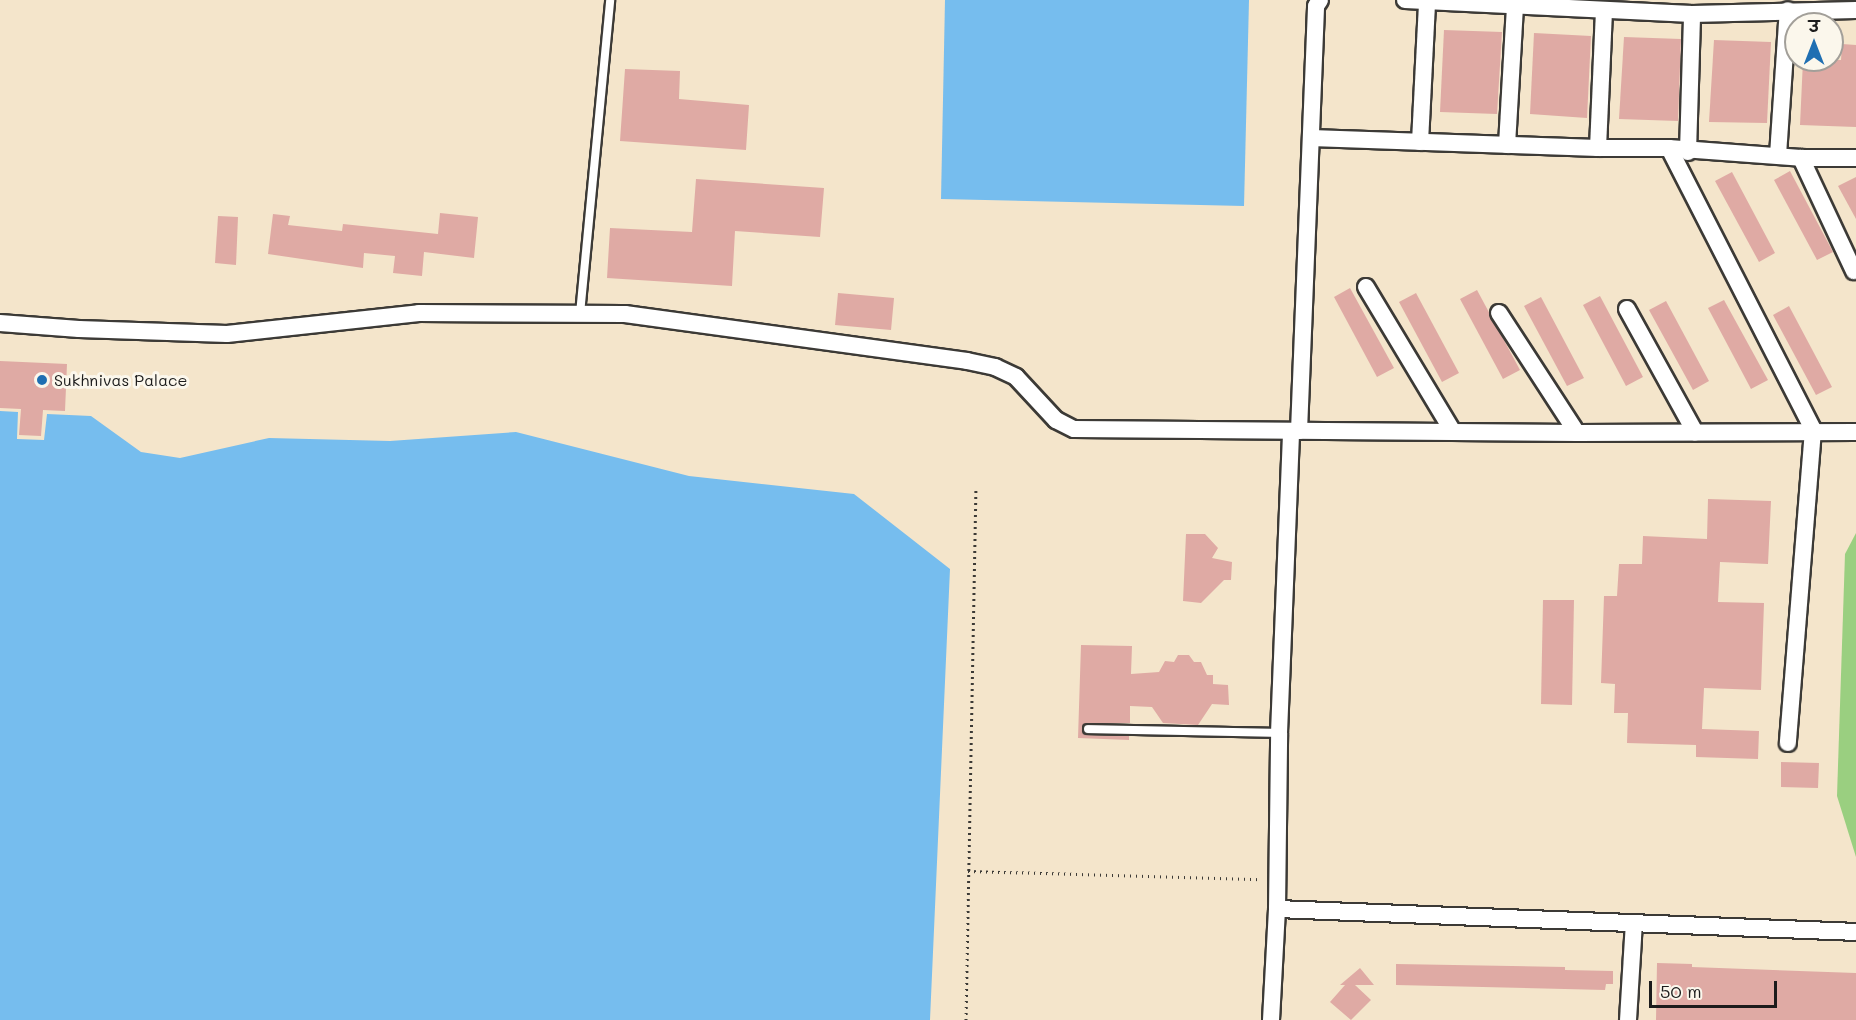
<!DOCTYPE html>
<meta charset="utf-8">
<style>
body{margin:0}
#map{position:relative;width:1856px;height:1020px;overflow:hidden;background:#f4e5cb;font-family:Mali,"Playpen Sans Deva",sans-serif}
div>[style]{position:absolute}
.green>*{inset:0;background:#9acf80}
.water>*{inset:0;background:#76bdee}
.building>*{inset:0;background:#dfaaa4}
.path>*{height:3px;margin-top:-1.5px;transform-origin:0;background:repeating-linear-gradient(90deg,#3c3a36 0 1.5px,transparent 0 6px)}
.roads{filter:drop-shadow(2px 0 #3c3a36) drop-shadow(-2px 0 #3c3a36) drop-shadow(0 2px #3c3a36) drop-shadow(0 -2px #3c3a36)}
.lane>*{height:8px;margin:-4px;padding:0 4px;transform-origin:4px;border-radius:4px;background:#fff}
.street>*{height:16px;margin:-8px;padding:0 8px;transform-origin:8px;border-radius:8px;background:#fff}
.dots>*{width:16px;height:16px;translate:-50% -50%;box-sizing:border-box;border:3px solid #fbf7ec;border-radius:50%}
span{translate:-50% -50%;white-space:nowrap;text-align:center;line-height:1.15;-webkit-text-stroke:6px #fbf7ec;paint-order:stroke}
.poi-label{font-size:16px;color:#1c1c1c}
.left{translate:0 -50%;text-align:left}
.north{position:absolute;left:1784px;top:12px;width:60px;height:60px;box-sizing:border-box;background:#fbf7ec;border:2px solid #a29f99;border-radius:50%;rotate:0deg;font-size:16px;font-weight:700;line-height:24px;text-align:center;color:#1c1c1c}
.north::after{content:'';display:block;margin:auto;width:21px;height:27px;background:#1f6fb2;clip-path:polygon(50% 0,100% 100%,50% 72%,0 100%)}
.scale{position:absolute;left:1649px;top:981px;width:128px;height:27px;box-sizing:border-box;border:3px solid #1c1c1c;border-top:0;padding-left:8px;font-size:18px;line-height:21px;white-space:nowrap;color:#1c1c1c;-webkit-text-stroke:4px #fbf7ec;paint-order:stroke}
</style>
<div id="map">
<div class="green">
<i style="clip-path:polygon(1856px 533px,1856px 857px,1837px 796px,1845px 554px)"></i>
</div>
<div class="water">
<i style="clip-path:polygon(945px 0,1249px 0,1244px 206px,941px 199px)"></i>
<i style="clip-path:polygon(0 411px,18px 412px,17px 439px,44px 440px,47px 414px,91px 416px,141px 452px,180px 458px,269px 438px,390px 441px,516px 432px,689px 476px,854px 494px,950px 569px,930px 1020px,0 1020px)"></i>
</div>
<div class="building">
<i style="clip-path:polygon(1444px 30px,1502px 32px,1497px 114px,1440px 112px)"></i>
<i style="clip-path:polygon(1534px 33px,1591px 36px,1587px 118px,1530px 114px)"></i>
<i style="clip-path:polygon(1624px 37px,1681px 39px,1678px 121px,1619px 119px)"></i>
<i style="clip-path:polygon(1714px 40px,1771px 42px,1767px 123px,1709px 122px)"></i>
<i style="clip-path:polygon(1842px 44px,1856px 45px,1856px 127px,1800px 125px,1803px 60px,1841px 60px)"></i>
<i style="clip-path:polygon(625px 69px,680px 71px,679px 99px,749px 105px,746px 150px,620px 141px)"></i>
<i style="clip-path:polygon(1790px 171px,1833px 252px,1817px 260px,1774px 180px)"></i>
<i style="clip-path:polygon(1732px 172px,1775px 253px,1759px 262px,1715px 181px)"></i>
<i style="clip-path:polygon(1856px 177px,1856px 219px,1838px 186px)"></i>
<i style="clip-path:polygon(696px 179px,824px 188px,820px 237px,735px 231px,732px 286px,607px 278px,610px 228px,692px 232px)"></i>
<i style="clip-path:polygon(440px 213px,478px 217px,474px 258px,424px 252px,422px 276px,393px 273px,395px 256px,364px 253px,363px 268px,268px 254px,273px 214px,290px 216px,288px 225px,342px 231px,343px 224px,438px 234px)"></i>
<i style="clip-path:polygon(218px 216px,238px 217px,236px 265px,215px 263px)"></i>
<i style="clip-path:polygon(1350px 288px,1394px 368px,1377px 377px,1334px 297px)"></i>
<i style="clip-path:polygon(1477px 290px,1520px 370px,1503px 379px,1460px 299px)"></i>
<i style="clip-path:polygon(838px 293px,894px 298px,891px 330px,835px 325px)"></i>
<i style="clip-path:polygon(1416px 293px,1459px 373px,1442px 382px,1399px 302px)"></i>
<i style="clip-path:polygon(1600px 296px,1643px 377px,1626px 386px,1583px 305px)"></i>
<i style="clip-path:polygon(1541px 297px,1584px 378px,1567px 386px,1524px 306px)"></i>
<i style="clip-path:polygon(1724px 300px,1768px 380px,1751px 389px,1708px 308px)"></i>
<i style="clip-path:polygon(1666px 301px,1709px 381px,1693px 390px,1649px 310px)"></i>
<i style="clip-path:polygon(1789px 306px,1832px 387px,1816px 395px,1773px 315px)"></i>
<i style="clip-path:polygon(0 361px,67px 364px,65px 411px,43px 410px,41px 436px,19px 435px,21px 409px,0 408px)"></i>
<i style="clip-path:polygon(1708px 499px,1771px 501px,1768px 564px,1720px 562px,1718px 602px,1764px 603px,1761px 690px,1704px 688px,1702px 729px,1759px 731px,1758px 759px,1696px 757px,1696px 745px,1627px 743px,1628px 713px,1614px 713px,1615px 684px,1601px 683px,1604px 596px,1617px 596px,1619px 564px,1642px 564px,1643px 536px,1707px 539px)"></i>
<i style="clip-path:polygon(1186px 534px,1205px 534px,1218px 548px,1212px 558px,1232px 562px,1231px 580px,1224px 580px,1201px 603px,1183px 601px)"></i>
<i style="clip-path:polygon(1543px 600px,1574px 600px,1572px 705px,1541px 704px)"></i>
<i style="clip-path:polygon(1081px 645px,1132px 646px,1131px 674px,1159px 672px,1165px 661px,1174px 662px,1178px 655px,1189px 655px,1194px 662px,1201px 662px,1207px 675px,1213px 675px,1213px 684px,1228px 685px,1229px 705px,1212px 704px,1198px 725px,1163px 723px,1152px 707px,1130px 706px,1130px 723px,1088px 723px,1082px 728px,1087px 735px,1129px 736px,1129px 740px,1078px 738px)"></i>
<i style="clip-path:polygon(1781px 762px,1819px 763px,1818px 788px,1781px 787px)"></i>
<i style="clip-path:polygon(1657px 963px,1692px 964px,1692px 967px,1856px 973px,1856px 1020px,1656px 1020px)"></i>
<i style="clip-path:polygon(1396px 964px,1565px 967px,1565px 970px,1613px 971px,1613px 984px,1606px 984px,1605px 990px,1396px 985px)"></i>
<i style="clip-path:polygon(1360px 968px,1374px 985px,1355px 985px,1371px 1000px,1351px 1020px,1330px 1002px,1345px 985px,1340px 985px)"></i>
</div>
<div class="path">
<i style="left:968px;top:871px;width:293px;rotate:1.6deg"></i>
<i style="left:966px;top:1020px;width:533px;rotate:-88.93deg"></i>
</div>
<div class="roads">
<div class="lane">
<i style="left:580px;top:314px;width:315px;rotate:-84.5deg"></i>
<i style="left:1088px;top:729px;width:191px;rotate:1.2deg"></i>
</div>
<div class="street">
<i style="left:1405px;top:0;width:287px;rotate:2.8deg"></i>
<i style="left:1692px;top:14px;width:164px;rotate:-1.4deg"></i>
<i style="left:1311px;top:138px;width:287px;rotate:2deg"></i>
<i style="left:1598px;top:148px;width:71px"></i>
<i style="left:1669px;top:148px;width:132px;rotate:4.3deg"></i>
<i style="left:1801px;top:158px;width:55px"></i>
<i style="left:1420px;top:142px;width:139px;rotate:-87.1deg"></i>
<i style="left:1507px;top:145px;width:139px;rotate:-86.7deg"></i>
<i style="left:1598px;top:148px;width:138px;rotate:-87.5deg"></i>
<i style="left:1669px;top:148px;width:317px;rotate:62.9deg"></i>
<i style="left:1813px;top:430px;width:314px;rotate:94.6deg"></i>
<i style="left:1688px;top:152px;width:138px;rotate:-88.3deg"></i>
<i style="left:1778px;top:155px;width:145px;rotate:-86.1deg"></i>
<i style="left:1801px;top:158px;width:125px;rotate:64.9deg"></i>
<i style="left:1366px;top:287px;width:169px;rotate:59deg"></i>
<i style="left:1627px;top:309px;width:141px;rotate:61.1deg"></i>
<i style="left:1499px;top:313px;width:143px;rotate:57deg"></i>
<i style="left:0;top:323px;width:79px;rotate:4.3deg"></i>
<i style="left:79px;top:329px;width:148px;rotate:1.9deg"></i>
<i style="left:227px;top:334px;width:193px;rotate:-6.2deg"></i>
<i style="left:419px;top:313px;width:206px;rotate:0.3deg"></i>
<i style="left:625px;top:314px;width:345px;rotate:7.8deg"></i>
<i style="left:967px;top:361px;width:29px;rotate:12deg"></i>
<i style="left:995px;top:367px;width:23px;rotate:25deg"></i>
<i style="left:1016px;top:377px;width:59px;rotate:47.1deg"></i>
<i style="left:1056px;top:420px;width:20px;rotate:27deg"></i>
<i style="left:1074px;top:429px;width:503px;rotate:0.46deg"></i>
<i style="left:1577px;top:433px;width:279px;rotate:-0.2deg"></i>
<i style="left:1299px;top:431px;width:425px;rotate:-87.7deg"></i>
<i style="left:1316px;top:6px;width:7px;rotate:-56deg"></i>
<i style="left:1277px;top:909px;width:579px;rotate:2.27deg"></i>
<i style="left:1271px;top:1020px;width:111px;rotate:-86.9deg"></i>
<i style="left:1277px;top:909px;width:176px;rotate:-89.3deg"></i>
<i style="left:1279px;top:733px;width:302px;rotate:-87.7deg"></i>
<i style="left:1628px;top:1020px;width:97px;rotate:-86.5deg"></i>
</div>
</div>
<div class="dots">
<i style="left:42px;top:380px;background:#1f6fb2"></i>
</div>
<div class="poi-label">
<span class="left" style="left:54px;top:380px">Sukhnivas Palace</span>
</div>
<div class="north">उ</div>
<div class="scale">50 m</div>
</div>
